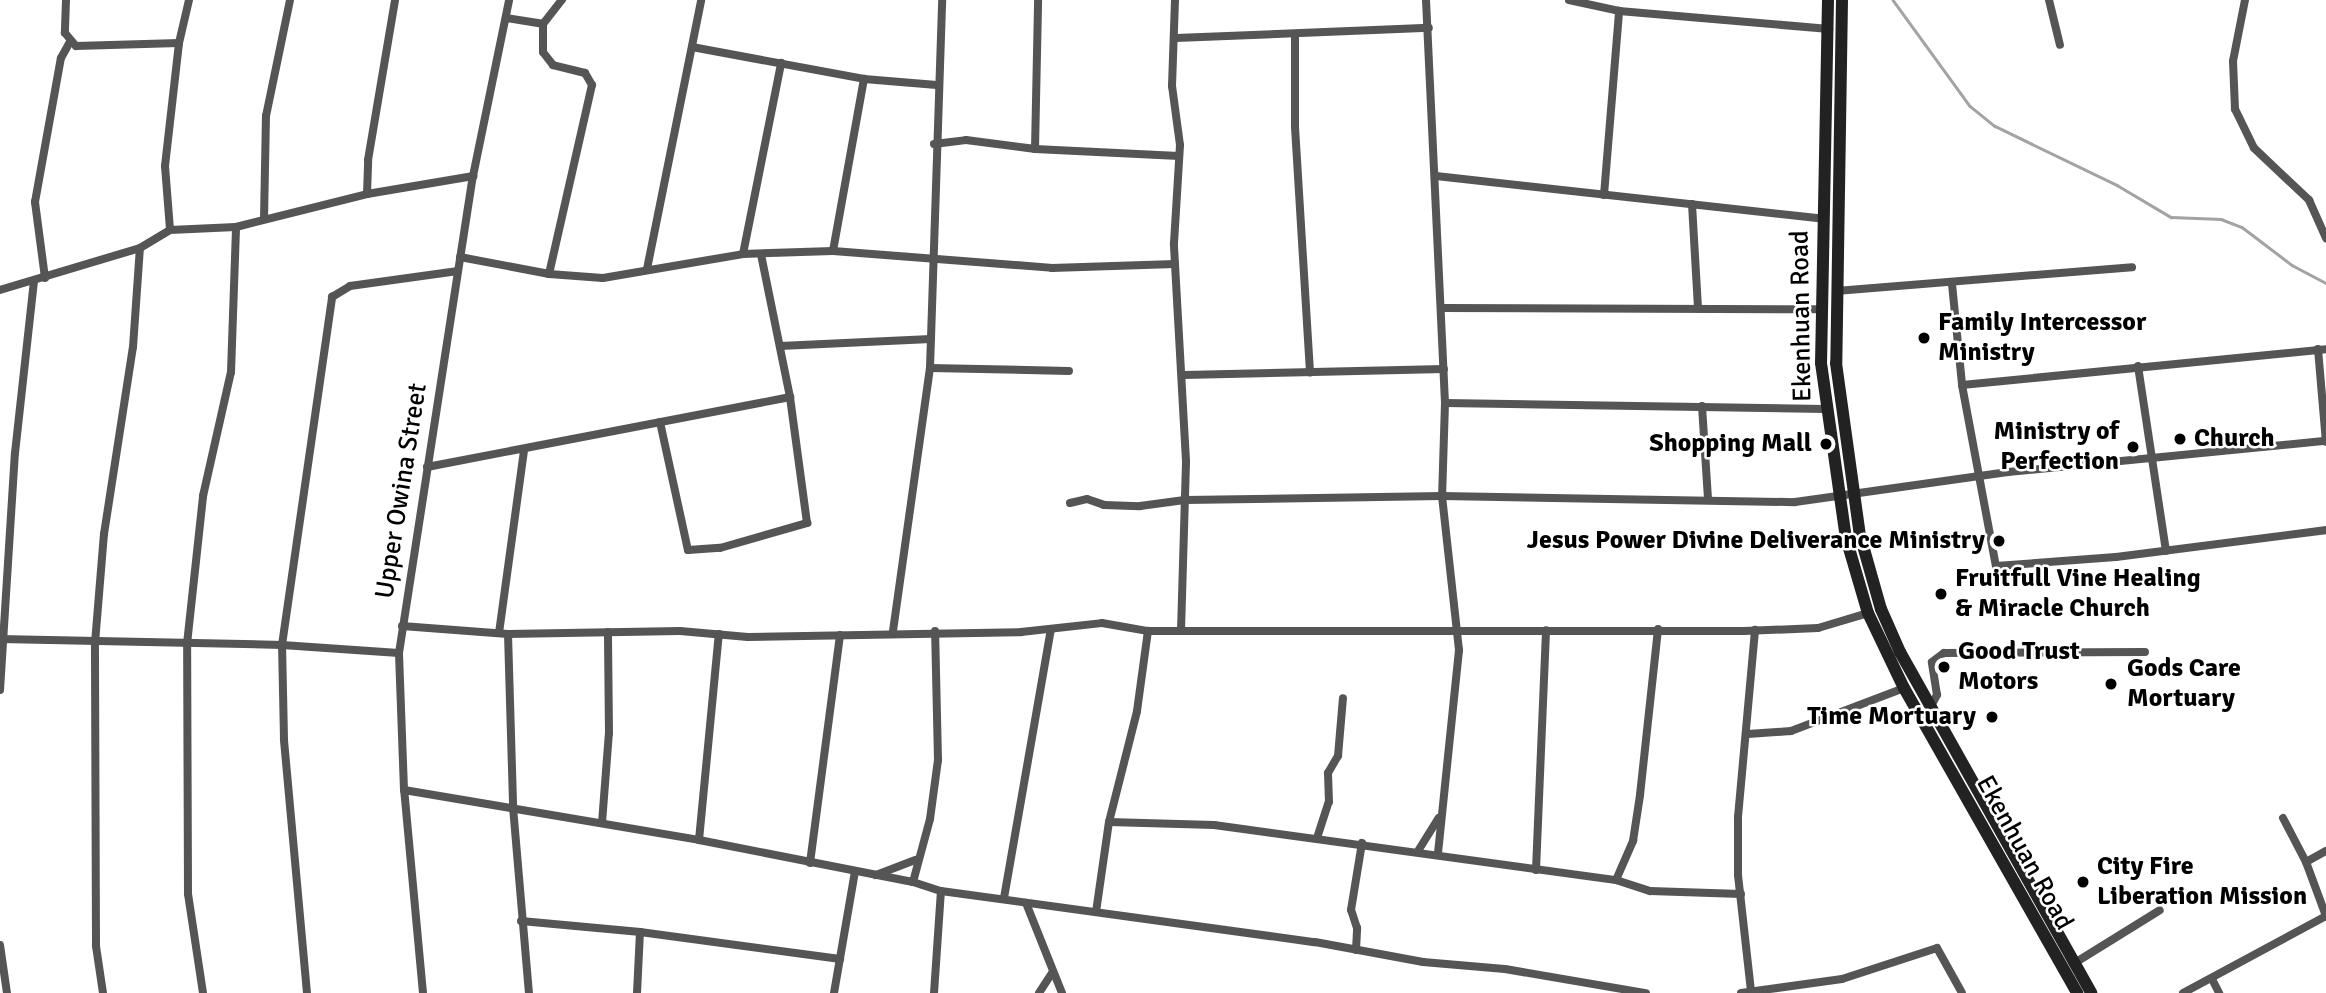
<!DOCTYPE html>
<style>
body{margin:0}
#map{position:relative;width:2326px;height:993px;overflow:hidden;background:#fff;font-family:Signika,sans-serif}
div>[style]{position:absolute}
.stream>*{height:2.5px;margin:-1.25px;padding:0 1.25px;transform-origin:1.25px;border-radius:1.25px;background:#a3a3a3}
.minor>*{height:8px;margin:-4px;padding:0 4px;transform-origin:4px;border-radius:4px;background:#555}
.secondary>*{height:12px;margin:-6px;padding:0 6px;transform-origin:6px;border-radius:6px;background:#222}
.dots>*{width:19px;height:19px;translate:-50% -50%;box-sizing:border-box;border:4px solid #fff;border-radius:50%}
span{translate:-50% -50%;white-space:nowrap;text-align:center;line-height:1.15;-webkit-text-stroke:5px #fff;paint-order:stroke}
.street-label{font-size:26px;color:#000}
.poi-label{font-size:26px;color:#000;font-weight:700}
.left{translate:0 -50%;text-align:left}
.right{translate:-100% -50%;text-align:right}
</style>
<div id="map">
<div class="stream">
<i style="left:1893px;top:0;width:131px;rotate:54deg"></i>
<i style="left:1970px;top:106px;width:32px;rotate:39deg"></i>
<i style="left:1995px;top:126px;width:136px;rotate:25.8deg"></i>
<i style="left:2117px;top:185px;width:63px;rotate:30.7deg"></i>
<i style="left:2171px;top:217px;width:50px;rotate:2.3deg"></i>
<i style="left:2221px;top:219px;width:22px;rotate:21deg"></i>
<i style="left:2242px;top:227px;width:63px;rotate:37.2deg"></i>
<i style="left:2292px;top:265px;width:38px;rotate:28deg"></i>
</div>
<div class="minor">
<i style="left:66px;top:0;width:33px;rotate:92deg"></i>
<i style="left:65px;top:33px;width:17px;rotate:50deg"></i>
<i style="left:76px;top:46px;width:103px;rotate:-1.7deg"></i>
<i style="left:179px;top:43px;width:124px;rotate:96.5deg"></i>
<i style="left:165px;top:166px;width:64px;rotate:85.5deg"></i>
<i style="left:1426px;top:0;width:403px;rotate:87.3deg"></i>
<i style="left:1445px;top:403px;width:93px;rotate:91.8deg"></i>
<i style="left:1442px;top:496px;width:155px;rotate:83.7deg"></i>
<i style="left:1459px;top:650px;width:205px;rotate:95.9deg"></i>
<i style="left:1569px;top:0;width:51px;rotate:12.4deg"></i>
<i style="left:1619px;top:11px;width:211px;rotate:4.9deg"></i>
<i style="left:2049px;top:0;width:46px;rotate:76.3deg"></i>
<i style="left:2245px;top:0;width:62px;rotate:101.1deg"></i>
<i style="left:2233px;top:61px;width:48px;rotate:87.6deg"></i>
<i style="left:2235px;top:109px;width:43px;rotate:64deg"></i>
<i style="left:2254px;top:148px;width:76px;rotate:43.4deg"></i>
<i style="left:2309px;top:200px;width:42px;rotate:65.9deg"></i>
<i style="left:506px;top:18px;width:37px;rotate:9deg"></i>
<i style="left:1295px;top:34px;width:93px;rotate:90deg"></i>
<i style="left:1295px;top:127px;width:246px;rotate:86.5deg"></i>
<i style="left:1176px;top:38px;width:253px;rotate:-2.3deg"></i>
<i style="left:179px;top:43px;width:44px;rotate:-76.9deg"></i>
<i style="left:692px;top:47px;width:175px;rotate:10.5deg"></i>
<i style="left:864px;top:79px;width:73px;rotate:4.7deg"></i>
<i style="left:934px;top:144px;width:32px;rotate:-7deg"></i>
<i style="left:966px;top:140px;width:70px;rotate:7.4deg"></i>
<i style="left:1035px;top:149px;width:144px;rotate:2.8deg"></i>
<i style="left:1035px;top:149px;width:149px;rotate:-88.8deg"></i>
<i style="left:1436px;top:176px;width:390px;rotate:6.3deg"></i>
<i style="left:367px;top:194px;width:34px;rotate:-88deg"></i>
<i style="left:368px;top:160px;width:162px;rotate:-80.4deg"></i>
<i style="left:1604px;top:195px;width:185px;rotate:-85.3deg"></i>
<i style="left:1692px;top:204px;width:105px;rotate:86.7deg"></i>
<i style="left:264px;top:219px;width:103px;rotate:-88.9deg"></i>
<i style="left:266px;top:116px;width:118px;rotate:-78.3deg"></i>
<i style="left:833px;top:251px;width:175px;rotate:-79.8deg"></i>
<i style="left:743px;top:254px;width:195px;rotate:-78.7deg"></i>
<i style="left:460px;top:257px;width:91px;rotate:10.8deg"></i>
<i style="left:549px;top:274px;width:54px;rotate:4.2deg"></i>
<i style="left:603px;top:278px;width:142px;rotate:-9.7deg"></i>
<i style="left:743px;top:254px;width:90px;rotate:-1.9deg"></i>
<i style="left:833px;top:251px;width:220px;rotate:4.4deg"></i>
<i style="left:1052px;top:268px;width:123px;rotate:-1.9deg"></i>
<i style="left:647px;top:269px;width:274px;rotate:-78.6deg"></i>
<i style="left:549px;top:274px;width:194px;rotate:-77.2deg"></i>
<i style="left:592px;top:85px;width:14px;rotate:-120deg"></i>
<i style="left:585px;top:73px;width:33px;rotate:-166deg"></i>
<i style="left:553px;top:65px;width:16px;rotate:-128deg"></i>
<i style="left:543px;top:52px;width:28px;rotate:-90deg"></i>
<i style="left:543px;top:24px;width:31px;rotate:-52deg"></i>
<i style="left:45px;top:278px;width:77px;rotate:-97.5deg"></i>
<i style="left:35px;top:202px;width:146px;rotate:-79.8deg"></i>
<i style="left:61px;top:58px;width:18px;rotate:-61deg"></i>
<i style="left:1952px;top:284px;width:101px;rotate:84.3deg"></i>
<i style="left:1962px;top:385px;width:184px;rotate:79.4deg"></i>
<i style="left:1996px;top:566px;width:120px;rotate:-4.3deg"></i>
<i style="left:2116px;top:557px;width:212px;rotate:-7.3deg"></i>
<i style="left:0;top:290px;width:146px;rotate:-16.7deg"></i>
<i style="left:140px;top:248px;width:35px;rotate:-31deg"></i>
<i style="left:170px;top:230px;width:66px;rotate:-2.6deg"></i>
<i style="left:236px;top:227px;width:135px;rotate:-14.1deg"></i>
<i style="left:367px;top:194px;width:108px;rotate:-9.6deg"></i>
<i style="left:1836px;top:291px;width:297px;rotate:-4.6deg"></i>
<i style="left:1442px;top:308px;width:378px;rotate:0.2deg"></i>
<i style="left:780px;top:346px;width:151px;rotate:-2.7deg"></i>
<i style="left:2318px;top:349px;width:93px;rotate:85.1deg"></i>
<i style="left:2138px;top:366px;width:187px;rotate:81.4deg"></i>
<i style="left:930px;top:368px;width:368px;rotate:-88.1deg"></i>
<i style="left:1184px;top:375px;width:260px;rotate:-1.3deg"></i>
<i style="left:1962px;top:385px;width:366px;rotate:-5.6deg"></i>
<i style="left:1445px;top:403px;width:380px;rotate:0.9deg"></i>
<i style="left:1702px;top:406px;width:94px;rotate:86.3deg"></i>
<i style="left:660px;top:422px;width:131px;rotate:77.7deg"></i>
<i style="left:688px;top:550px;width:32px;rotate:-4deg"></i>
<i style="left:720px;top:548px;width:91px;rotate:-16deg"></i>
<i style="left:807px;top:523px;width:127px;rotate:-97.7deg"></i>
<i style="left:790px;top:397px;width:146px;rotate:-101.5deg"></i>
<i style="left:427px;top:467px;width:370px;rotate:-10.9deg"></i>
<i style="left:1070px;top:503px;width:17px;rotate:-13deg"></i>
<i style="left:1087px;top:499px;width:18px;rotate:19deg"></i>
<i style="left:1104px;top:505px;width:36px;rotate:2deg"></i>
<i style="left:1140px;top:506px;width:45px;rotate:-7.6deg"></i>
<i style="left:1185px;top:500px;width:257px;rotate:-0.9deg"></i>
<i style="left:1442px;top:496px;width:353px;rotate:1deg"></i>
<i style="left:1795px;top:502px;width:215px;rotate:-8deg"></i>
<i style="left:2008px;top:472px;width:320px;rotate:-5.6deg"></i>
<i style="left:402px;top:626px;width:106px;rotate:4.3deg"></i>
<i style="left:508px;top:634px;width:172px;rotate:-1deg"></i>
<i style="left:680px;top:631px;width:68px;rotate:5deg"></i>
<i style="left:748px;top:637px;width:273px;rotate:-1deg"></i>
<i style="left:1021px;top:632px;width:81px;rotate:-6.3deg"></i>
<i style="left:1102px;top:623px;width:47px;rotate:9.9deg"></i>
<i style="left:893px;top:631px;width:266px;rotate:-82deg"></i>
<i style="left:930px;top:368px;width:139px;rotate:1.2deg"></i>
<i style="left:1181px;top:631px;width:563px"></i>
<i style="left:1744px;top:631px;width:74px;rotate:-2.3deg"></i>
<i style="left:1818px;top:628px;width:52px;rotate:-16.7deg"></i>
<i style="left:499px;top:633px;width:184px;rotate:-82.2deg"></i>
<i style="left:508px;top:634px;width:173px;rotate:88.3deg"></i>
<i style="left:513px;top:807px;width:187px;rotate:85.1deg"></i>
<i style="left:0;top:639px;width:282px;rotate:1.2deg"></i>
<i style="left:282px;top:645px;width:117px;rotate:3.9deg"></i>
<i style="left:0;top:690px;width:237px;rotate:-86.4deg"></i>
<i style="left:15px;top:453px;width:172px;rotate:-83.7deg"></i>
<i style="left:1930px;top:708px;width:15px;rotate:-62deg"></i>
<i style="left:1937px;top:695px;width:33px;rotate:-99deg"></i>
<i style="left:1932px;top:662px;width:15px;rotate:-37deg"></i>
<i style="left:1944px;top:653px;width:201px;rotate:-0.3deg"></i>
<i style="left:1748px;top:734px;width:43px;rotate:-4deg"></i>
<i style="left:1791px;top:731px;width:121px;rotate:-20.8deg"></i>
<i style="left:404px;top:790px;width:299px;rotate:9.6deg"></i>
<i style="left:699px;top:840px;width:218px;rotate:11.1deg"></i>
<i style="left:913px;top:882px;width:29px;rotate:18deg"></i>
<i style="left:941px;top:891px;width:377px;rotate:7.8deg"></i>
<i style="left:1315px;top:942px;width:110px;rotate:10.5deg"></i>
<i style="left:1423px;top:962px;width:82px;rotate:4.9deg"></i>
<i style="left:1505px;top:969px;width:143px;rotate:9.7deg"></i>
<i style="left:2283px;top:818px;width:50px;rotate:62.4deg"></i>
<i style="left:2306px;top:862px;width:58px;rotate:69.7deg"></i>
<i style="left:1109px;top:822px;width:105px;rotate:1.6deg"></i>
<i style="left:1214px;top:825px;width:406px;rotate:7.8deg"></i>
<i style="left:1616px;top:880px;width:43px;rotate:-66.4deg"></i>
<i style="left:1633px;top:841px;width:47px;rotate:-81.3deg"></i>
<i style="left:1640px;top:795px;width:167px;rotate:-83.8deg"></i>
<i style="left:602px;top:823px;width:90px;rotate:-85.6deg"></i>
<i style="left:609px;top:733px;width:101px;rotate:-90.6deg"></i>
<i style="left:1317px;top:838px;width:38px;rotate:-72deg"></i>
<i style="left:1329px;top:802px;width:29px;rotate:-92deg"></i>
<i style="left:1328px;top:773px;width:20px;rotate:-60deg"></i>
<i style="left:1338px;top:756px;width:58px;rotate:-85.1deg"></i>
<i style="left:699px;top:840px;width:207px;rotate:-84.5deg"></i>
<i style="left:1418px;top:851px;width:39px;rotate:-58deg"></i>
<i style="left:2306px;top:862px;width:23px;rotate:-29deg"></i>
<i style="left:810px;top:863px;width:230px;rotate:-82.5deg"></i>
<i style="left:1536px;top:870px;width:240px;rotate:-87.6deg"></i>
<i style="left:876px;top:875px;width:42px;rotate:-21deg"></i>
<i style="left:1616px;top:880px;width:36px;rotate:18deg"></i>
<i style="left:1650px;top:891px;width:91px;rotate:1.9deg"></i>
<i style="left:913px;top:882px;width:65px;rotate:-74.9deg"></i>
<i style="left:930px;top:819px;width:60px;rotate:-82.3deg"></i>
<i style="left:938px;top:760px;width:129px;rotate:-91.3deg"></i>
<i style="left:1004px;top:898px;width:272px;rotate:-80.1deg"></i>
<i style="left:1026px;top:903px;width:97px;rotate:68.2deg"></i>
<i style="left:1096px;top:912px;width:91px;rotate:-81.8deg"></i>
<i style="left:1109px;top:822px;width:114px;rotate:-75.8deg"></i>
<i style="left:1137px;top:711px;width:81px;rotate:-82.2deg"></i>
<i style="left:1148px;top:631px;width:33px"></i>
<i style="left:1181px;top:631px;width:170px;rotate:-88.3deg"></i>
<i style="left:1186px;top:461px;width:218px;rotate:-93.2deg"></i>
<i style="left:1174px;top:243px;width:98px;rotate:-86.5deg"></i>
<i style="left:1180px;top:145px;width:60px;rotate:-97.7deg"></i>
<i style="left:1172px;top:86px;width:86px;rotate:-88deg"></i>
<i style="left:521px;top:921px;width:120px;rotate:5.3deg"></i>
<i style="left:640px;top:932px;width:202px;rotate:7.7deg"></i>
<i style="left:0;top:945px;width:49px;rotate:81.7deg"></i>
<i style="left:1356px;top:950px;width:22px;rotate:-87deg"></i>
<i style="left:1357px;top:928px;width:19px;rotate:-108deg"></i>
<i style="left:1351px;top:910px;width:68px;rotate:-80.7deg"></i>
<i style="left:2073px;top:964px;width:102px;rotate:-31.8deg"></i>
<i style="left:2212px;top:979px;width:16px;rotate:63deg"></i>
<i style="left:1751px;top:991px;width:117px;rotate:-96.4deg"></i>
<i style="left:1738px;top:875px;width:58px;rotate:-90deg"></i>
<i style="left:1738px;top:817px;width:188px;rotate:-84.8deg"></i>
<i style="left:103px;top:993px;width:48px;rotate:-98.5deg"></i>
<i style="left:96px;top:946px;width:303px;rotate:-90.2deg"></i>
<i style="left:95px;top:643px;width:109px;rotate:-85.3deg"></i>
<i style="left:104px;top:534px;width:189px;rotate:-81.2deg"></i>
<i style="left:133px;top:347px;width:99px;rotate:-86deg"></i>
<i style="left:203px;top:993px;width:100px;rotate:-98.6deg"></i>
<i style="left:188px;top:894px;width:250px;rotate:-90.2deg"></i>
<i style="left:187px;top:644px;width:149px;rotate:-83.8deg"></i>
<i style="left:203px;top:496px;width:127px;rotate:-77.3deg"></i>
<i style="left:231px;top:372px;width:145px;rotate:-88deg"></i>
<i style="left:307px;top:993px;width:255px;rotate:-95.2deg"></i>
<i style="left:284px;top:739px;width:94px;rotate:-91.2deg"></i>
<i style="left:282px;top:645px;width:352px;rotate:-81.8deg"></i>
<i style="left:332px;top:297px;width:21px;rotate:-31deg"></i>
<i style="left:350px;top:286px;width:109px;rotate:-7.9deg"></i>
<i style="left:423px;top:993px;width:204px;rotate:-95.3deg"></i>
<i style="left:404px;top:790px;width:137px;rotate:-92.1deg"></i>
<i style="left:399px;top:653px;width:483px;rotate:-81.2deg"></i>
<i style="left:473px;top:176px;width:180px;rotate:-78.4deg"></i>
<i style="left:637px;top:993px;width:61px;rotate:-87.2deg"></i>
<i style="left:834px;top:993px;width:123px;rotate:-80.2deg"></i>
<i style="left:934px;top:993px;width:102px;rotate:-86.1deg"></i>
<i style="left:1039px;top:993px;width:24px;rotate:-57deg"></i>
<i style="left:1741px;top:993px;width:102px;rotate:-7.9deg"></i>
<i style="left:1842px;top:979px;width:100px;rotate:-18.1deg"></i>
<i style="left:1937px;top:948px;width:51px;rotate:60.9deg"></i>
<i style="left:2183px;top:993px;width:162px;rotate:-28.3deg"></i>
</div>
<div class="secondary">
<i style="left:1828px;top:0;width:363px;rotate:91.1deg"></i>
<i style="left:1821px;top:363px;width:177px;rotate:81.9deg"></i>
<i style="left:1846px;top:538px;width:78px;rotate:73.7deg"></i>
<i style="left:1868px;top:613px;width:83px;rotate:64.4deg"></i>
<i style="left:1904px;top:688px;width:351px;rotate:60.4deg"></i>
<i style="left:1842px;top:0;width:363px;rotate:90.9deg"></i>
<i style="left:1836px;top:363px;width:174px;rotate:82.1deg"></i>
<i style="left:1860px;top:535px;width:77px;rotate:74.2deg"></i>
<i style="left:1881px;top:609px;width:47px;rotate:66.2deg"></i>
<i style="left:1900px;top:652px;width:391px;rotate:60.7deg"></i>
</div>
<div class="dots">
<i style="left:1924px;top:338px;background:#000"></i>
<i style="left:2180px;top:439px;background:#000"></i>
<i style="left:1826px;top:444px;background:#000"></i>
<i style="left:2133px;top:447px;background:#000"></i>
<i style="left:1999px;top:541px;background:#000"></i>
<i style="left:1941px;top:594px;background:#000"></i>
<i style="left:1944px;top:667px;background:#000"></i>
<i style="left:2111px;top:684px;background:#000"></i>
<i style="left:1992px;top:717px;background:#000"></i>
<i style="left:2083px;top:882px;background:#000"></i>
</div>
<div class="street-label">
<span style="left:1802px;top:316px;rotate:-91deg">Ekenhuan Road</span>
<span style="left:402px;top:491px;rotate:-81deg">Upper Owina Street</span>
<span style="left:2024px;top:853px;rotate:61deg">Ekenhuan Road</span>
</div>
<div class="poi-label">
<span class="left" style="left:1938px;top:338px">Family Intercessor<br>Ministry</span>
<span class="right" style="left:2119px;top:447px">Ministry of<br>Perfection</span>
<span class="left" style="left:2194px;top:439px">Church</span>
<span class="right" style="left:1812px;top:444px">Shopping Mall</span>
<span class="right" style="left:1985px;top:541px">Jesus Power Divine Deliverance Ministry</span>
<span class="left" style="left:1955px;top:594px">Fruitfull Vine Healing<br>&amp; Miracle Church</span>
<span class="left" style="left:1958px;top:667px">Good Trust<br>Motors</span>
<span class="left" style="left:2127px;top:684px">Gods Care<br>Mortuary</span>
<span class="right" style="left:1976px;top:717px">Time Mortuary</span>
<span class="left" style="left:2097px;top:882px">City Fire<br>Liberation Mission</span>
</div>
</div>
